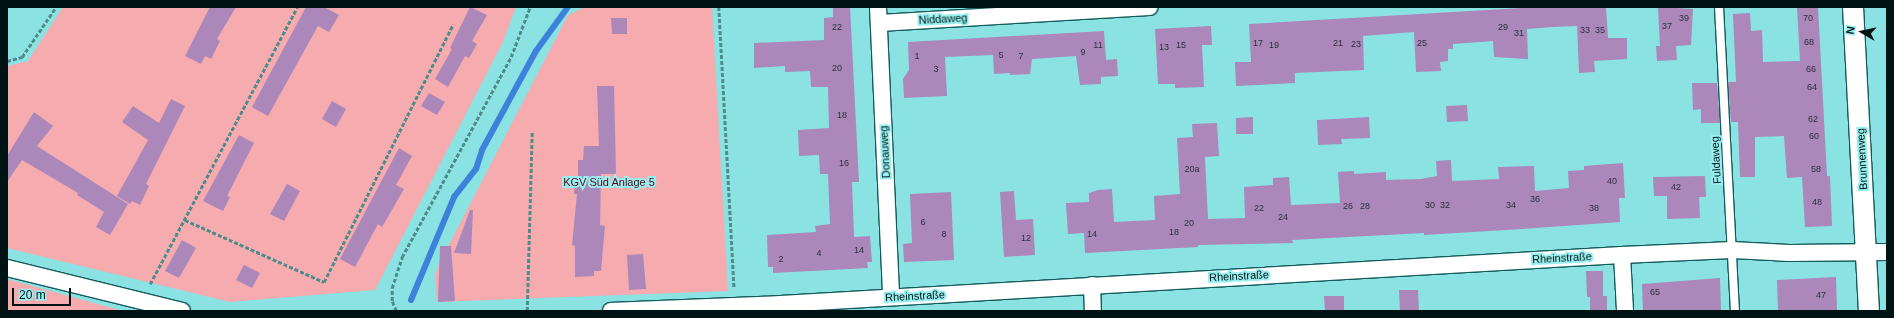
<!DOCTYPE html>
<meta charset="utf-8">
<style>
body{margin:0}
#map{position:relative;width:1894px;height:318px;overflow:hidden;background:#8be2e2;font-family:Arial,sans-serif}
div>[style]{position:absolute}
.green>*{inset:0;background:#f6abaf}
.stream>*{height:6px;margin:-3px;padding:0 3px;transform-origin:3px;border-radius:3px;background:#3d82da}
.building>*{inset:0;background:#ab87ba}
.path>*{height:2.5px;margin-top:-1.25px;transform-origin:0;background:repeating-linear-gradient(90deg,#508b8b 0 4px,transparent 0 6px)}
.roads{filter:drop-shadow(1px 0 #135c5c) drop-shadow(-1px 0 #135c5c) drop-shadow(0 1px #135c5c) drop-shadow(0 -1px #135c5c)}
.service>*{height:8px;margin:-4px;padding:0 4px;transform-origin:4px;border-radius:4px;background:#fff}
.minor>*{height:16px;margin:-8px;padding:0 8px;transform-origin:8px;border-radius:8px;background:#fff}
.tertiary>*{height:20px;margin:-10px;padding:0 10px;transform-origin:10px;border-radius:10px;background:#fff}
span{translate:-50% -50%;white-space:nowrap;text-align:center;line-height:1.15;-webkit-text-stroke:4px #98eff0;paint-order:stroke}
.number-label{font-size:9px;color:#2b303e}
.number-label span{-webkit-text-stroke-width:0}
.street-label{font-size:11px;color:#001314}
.park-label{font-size:11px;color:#550719}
.frame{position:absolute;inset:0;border:8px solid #001314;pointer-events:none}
.north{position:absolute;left:1842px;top:12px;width:40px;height:40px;-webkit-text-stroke:3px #98eff0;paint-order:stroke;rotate:279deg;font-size:11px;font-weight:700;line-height:16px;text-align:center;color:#001314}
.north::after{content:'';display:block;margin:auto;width:14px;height:18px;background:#001314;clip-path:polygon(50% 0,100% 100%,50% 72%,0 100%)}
.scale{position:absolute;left:12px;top:288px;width:59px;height:18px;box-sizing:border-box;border:2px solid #001314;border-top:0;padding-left:5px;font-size:12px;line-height:14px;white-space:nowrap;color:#001314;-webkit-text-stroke:3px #98eff0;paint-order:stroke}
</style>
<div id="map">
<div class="green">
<i style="clip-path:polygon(63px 7px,516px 7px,503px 42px,375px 290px,230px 302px,7px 248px,7px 66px,28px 61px)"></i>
<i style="clip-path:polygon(585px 7px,712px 7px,728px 291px,437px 302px,435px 274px,439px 264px,568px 15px)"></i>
<i style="clip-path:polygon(7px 279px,123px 311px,7px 311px)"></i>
</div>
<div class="stream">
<i style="left:411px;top:300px;width:112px;rotate:-67.3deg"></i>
<i style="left:454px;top:197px;width:36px;rotate:-52deg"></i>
<i style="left:476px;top:169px;width:20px;rotate:-72deg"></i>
<i style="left:482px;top:150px;width:113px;rotate:-61.4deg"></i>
<i style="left:536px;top:51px;width:54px;rotate:-54deg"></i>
</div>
<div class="building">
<i style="clip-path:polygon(210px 7px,236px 7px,217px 39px,220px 41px,211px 59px,205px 56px,201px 64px,185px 56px)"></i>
<i style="clip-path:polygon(306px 7px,324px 7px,339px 15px,329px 32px,318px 26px,268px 116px,252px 107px)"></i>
<i style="clip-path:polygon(470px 7px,487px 15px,472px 41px,477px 44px,469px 58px,465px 56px,448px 87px,435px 79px,452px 49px,450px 48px)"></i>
<i style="clip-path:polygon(833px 7px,850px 7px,859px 182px,852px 182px,854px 237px,870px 236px,872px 262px,867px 262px,868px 268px,773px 273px,773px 267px,768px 267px,767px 235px,816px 232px,815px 226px,830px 224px,828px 174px,820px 174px,819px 155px,799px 156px,798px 130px,829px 128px,828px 87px,811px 87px,810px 71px,785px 72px,785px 66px,754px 68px,754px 43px,824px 40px,824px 18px,833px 17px)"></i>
<i style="clip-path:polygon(1540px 7px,1606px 7px,1608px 38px,1627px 38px,1627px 59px,1594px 61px,1595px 72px,1579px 73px,1577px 26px,1552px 27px,1527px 29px,1528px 59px,1494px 57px,1493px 41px,1453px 44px,1453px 49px,1448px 49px,1448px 61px,1440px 62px,1441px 71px,1416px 72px,1414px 32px,1363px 36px,1364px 70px,1295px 73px,1295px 83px,1236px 86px,1235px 62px,1251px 62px,1249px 24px)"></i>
<i style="clip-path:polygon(1658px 7px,1693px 9px,1691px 45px,1676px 46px,1677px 60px,1657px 61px,1656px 46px,1660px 46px)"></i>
<i style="clip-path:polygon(1797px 7px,1818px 7px,1827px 176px,1830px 176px,1832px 226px,1805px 227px,1802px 177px,1787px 178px,1784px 136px,1755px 137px,1755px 177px,1740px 177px,1738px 122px,1731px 122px,1728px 82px,1736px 82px,1733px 14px,1750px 13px,1751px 31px,1762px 30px,1763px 62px,1800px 61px)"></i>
<i style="clip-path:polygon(611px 18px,627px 18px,627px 34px,612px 34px)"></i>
<i style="clip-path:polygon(1211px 26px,1212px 45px,1202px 45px,1204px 87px,1175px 88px,1175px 84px,1158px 84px,1155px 29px)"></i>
<i style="clip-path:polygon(1104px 31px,1106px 60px,1117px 59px,1118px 76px,1101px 77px,1101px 84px,1080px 85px,1076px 56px,1032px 59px,1030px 74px,1010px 75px,1010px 73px,994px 74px,993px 55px,945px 57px,947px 96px,904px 98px,903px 79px,909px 70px,908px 42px)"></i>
<i style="clip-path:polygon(1692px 83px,1717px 83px,1720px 123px,1701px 123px,1701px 109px,1693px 110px)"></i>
<i style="clip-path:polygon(597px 86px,614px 86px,616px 174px,601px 174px,600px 225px,605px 226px,601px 271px,594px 271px,594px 276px,575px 277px,575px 246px,572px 245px,577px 194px,574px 194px,575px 178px,578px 178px,578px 160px,583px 160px,584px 146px,599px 146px)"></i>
<i style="clip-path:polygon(429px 93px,445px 102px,437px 115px,421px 106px)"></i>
<i style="clip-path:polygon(171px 99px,185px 106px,146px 184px,149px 186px,140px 205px,132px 201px,130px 204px,117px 196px,148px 140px,122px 122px,133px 106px,159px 123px)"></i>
<i style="clip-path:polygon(332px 101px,346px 109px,336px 127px,322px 119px)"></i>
<i style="clip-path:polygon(1467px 105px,1468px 121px,1447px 122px,1446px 106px)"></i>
<i style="clip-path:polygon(34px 112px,53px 126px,37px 146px,128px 204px,110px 235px,96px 227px,104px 212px,77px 195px,78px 193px,22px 160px,7px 182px,7px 156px)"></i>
<i style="clip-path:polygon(1253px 117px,1253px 134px,1236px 134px,1236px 118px)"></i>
<i style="clip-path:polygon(1369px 117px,1370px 138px,1341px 139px,1342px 144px,1318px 145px,1317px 120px)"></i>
<i style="clip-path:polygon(1217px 123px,1219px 156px,1205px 157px,1208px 219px,1245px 218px,1244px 187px,1273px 185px,1273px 178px,1289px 177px,1291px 205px,1340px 203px,1338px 172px,1354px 171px,1354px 174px,1386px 172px,1386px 180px,1421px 179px,1437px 176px,1436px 161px,1451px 160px,1452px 181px,1499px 179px,1498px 167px,1534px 166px,1535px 191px,1569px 188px,1568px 171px,1584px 170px,1584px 166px,1623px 163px,1625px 198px,1619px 198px,1620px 222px,1536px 228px,1424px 235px,1424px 233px,1292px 240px,1293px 243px,1198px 245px,1198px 247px,1085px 253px,1084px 233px,1068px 234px,1066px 203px,1089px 202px,1089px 193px,1098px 190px,1112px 189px,1114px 222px,1155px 220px,1154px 196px,1180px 194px,1177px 138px,1193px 137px,1192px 124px)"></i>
<i style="clip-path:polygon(239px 135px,254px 143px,227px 196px,230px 197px,223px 211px,203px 201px)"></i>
<i style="clip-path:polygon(399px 148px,412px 156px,396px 185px,404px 189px,382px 227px,378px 224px,355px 267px,340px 259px)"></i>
<i style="clip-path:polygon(1705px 176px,1706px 197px,1699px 197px,1700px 218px,1667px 219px,1667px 196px,1654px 196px,1653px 177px)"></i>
<i style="clip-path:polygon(287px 184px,300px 191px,284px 221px,270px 214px)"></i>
<i style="clip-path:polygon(1014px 191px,1016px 220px,1033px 219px,1035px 255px,1004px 257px,1000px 192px)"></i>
<i style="clip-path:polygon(951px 192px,954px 260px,904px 262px,903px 244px,912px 243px,910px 194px)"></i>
<i style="clip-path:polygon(470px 210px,473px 210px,471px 254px,454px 253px)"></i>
<i style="clip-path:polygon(182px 240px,196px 248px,179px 278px,165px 271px)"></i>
<i style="clip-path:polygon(440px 246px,451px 246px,455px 301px,438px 302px)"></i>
<i style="clip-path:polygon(643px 254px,646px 289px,629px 290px,627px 255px)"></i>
<i style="clip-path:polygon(244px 265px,260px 273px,252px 288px,236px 280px)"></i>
<i style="clip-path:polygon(1586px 271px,1603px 271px,1603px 296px,1607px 296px,1607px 311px,1590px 311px,1590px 297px,1587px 297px)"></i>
<i style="clip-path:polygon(1836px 277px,1837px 311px,1778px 311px,1777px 280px)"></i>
<i style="clip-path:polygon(1720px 278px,1721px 311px,1643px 311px,1642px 284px)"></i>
<i style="clip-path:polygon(1399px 290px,1418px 290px,1419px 311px,1400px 311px)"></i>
<i style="clip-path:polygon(1324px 296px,1344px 296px,1344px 311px,1325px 311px)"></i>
</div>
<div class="path">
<i style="left:719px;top:7px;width:281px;rotate:86.9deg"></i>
<i style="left:7px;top:61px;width:16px;rotate:-15deg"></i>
<i style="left:22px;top:57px;width:60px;rotate:-55.8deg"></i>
<i style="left:185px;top:220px;width:152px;rotate:24deg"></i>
<i style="left:324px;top:282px;width:288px;rotate:-63.4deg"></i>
<i style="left:150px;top:284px;width:314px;rotate:-62deg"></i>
<i style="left:396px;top:311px;width:11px;rotate:-112deg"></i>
<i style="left:392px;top:301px;width:13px;rotate:-90deg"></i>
<i style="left:392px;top:288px;width:33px;rotate:-72deg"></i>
<i style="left:402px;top:257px;width:228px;rotate:-61.4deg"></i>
<i style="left:511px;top:57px;width:53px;rotate:-69.2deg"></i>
<i style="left:527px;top:311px;width:180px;rotate:-88.4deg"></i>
</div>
<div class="roads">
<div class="service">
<i style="left:1719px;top:7px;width:304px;rotate:87deg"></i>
</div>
<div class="minor">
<i style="left:878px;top:7px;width:290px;rotate:87.4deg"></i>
<i style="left:879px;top:23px;width:271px;rotate:-3.4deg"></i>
<i style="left:1622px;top:255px;width:56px;rotate:86.9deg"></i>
<i style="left:7px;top:268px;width:180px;rotate:13.8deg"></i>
<i style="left:1092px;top:285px;width:26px;rotate:88deg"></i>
<i style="left:611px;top:311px;width:152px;rotate:-2.3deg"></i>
<i style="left:763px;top:305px;width:860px;rotate:-3.33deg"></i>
<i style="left:1622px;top:255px;width:110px;rotate:-2.6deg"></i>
<i style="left:1732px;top:250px;width:57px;rotate:3deg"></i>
<i style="left:1789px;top:253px;width:98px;rotate:-0.6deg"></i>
</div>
<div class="tertiary">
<i style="left:1853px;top:7px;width:304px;rotate:87deg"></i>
</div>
</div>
<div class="number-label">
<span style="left:1684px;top:18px">39</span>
<span style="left:1808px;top:18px">70</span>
<span style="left:1667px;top:26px">37</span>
<span style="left:837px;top:27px">22</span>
<span style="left:1503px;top:27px">29</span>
<span style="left:1585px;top:30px">33</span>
<span style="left:1600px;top:30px">35</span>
<span style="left:1519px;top:33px">31</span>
<span style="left:1809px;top:42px">68</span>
<span style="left:1258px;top:43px">17</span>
<span style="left:1338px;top:43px">21</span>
<span style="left:1422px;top:43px">25</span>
<span style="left:1356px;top:44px">23</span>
<span style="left:1098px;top:45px">11</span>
<span style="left:1181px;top:45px">15</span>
<span style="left:1274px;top:45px">19</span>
<span style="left:1164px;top:47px">13</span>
<span style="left:1083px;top:52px">9</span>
<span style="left:1001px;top:55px">5</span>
<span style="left:917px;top:56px">1</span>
<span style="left:1021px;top:56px">7</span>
<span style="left:837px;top:68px">20</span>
<span style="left:936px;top:69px">3</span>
<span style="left:1811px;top:69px">66</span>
<span style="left:1812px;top:87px">64</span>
<span style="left:842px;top:115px">18</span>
<span style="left:1813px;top:119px">62</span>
<span style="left:1814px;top:136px">60</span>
<span style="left:844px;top:163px">16</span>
<span style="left:1192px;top:169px">20a</span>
<span style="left:1816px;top:169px">58</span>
<span style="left:1612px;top:181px">40</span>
<span style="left:1676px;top:187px">42</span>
<span style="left:1535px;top:199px">36</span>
<span style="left:1817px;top:202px">48</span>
<span style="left:1430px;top:205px">30</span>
<span style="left:1445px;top:205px">32</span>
<span style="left:1511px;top:205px">34</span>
<span style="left:1348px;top:206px">26</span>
<span style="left:1365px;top:206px">28</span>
<span style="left:1259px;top:208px">22</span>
<span style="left:1594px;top:208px">38</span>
<span style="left:1283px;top:217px">24</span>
<span style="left:923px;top:222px">6</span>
<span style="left:1189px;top:223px">20</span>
<span style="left:1174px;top:232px">18</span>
<span style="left:944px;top:234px">8</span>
<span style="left:1092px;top:234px">14</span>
<span style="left:1026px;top:238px">12</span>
<span style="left:859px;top:250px">14</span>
<span style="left:819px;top:253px">4</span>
<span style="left:781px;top:259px">2</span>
<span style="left:1655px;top:292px">65</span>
<span style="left:1821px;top:295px">47</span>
</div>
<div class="street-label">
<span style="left:943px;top:19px;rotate:-3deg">Niddaweg</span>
<span style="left:885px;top:152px;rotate:-93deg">Donauweg</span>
<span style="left:1862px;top:159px;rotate:-93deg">Brunnenweg</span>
<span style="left:1716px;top:160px;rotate:-93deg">Fuldaweg</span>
<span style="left:1562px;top:258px;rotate:-3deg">Rheinstraße</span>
<span style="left:1239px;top:276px;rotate:-3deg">Rheinstraße</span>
<span style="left:915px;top:296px;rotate:-3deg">Rheinstraße</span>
</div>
<div class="park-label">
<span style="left:609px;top:182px">KGV Süd Anlage 5</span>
</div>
<div class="frame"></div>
<div class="north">N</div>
<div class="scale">20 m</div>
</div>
